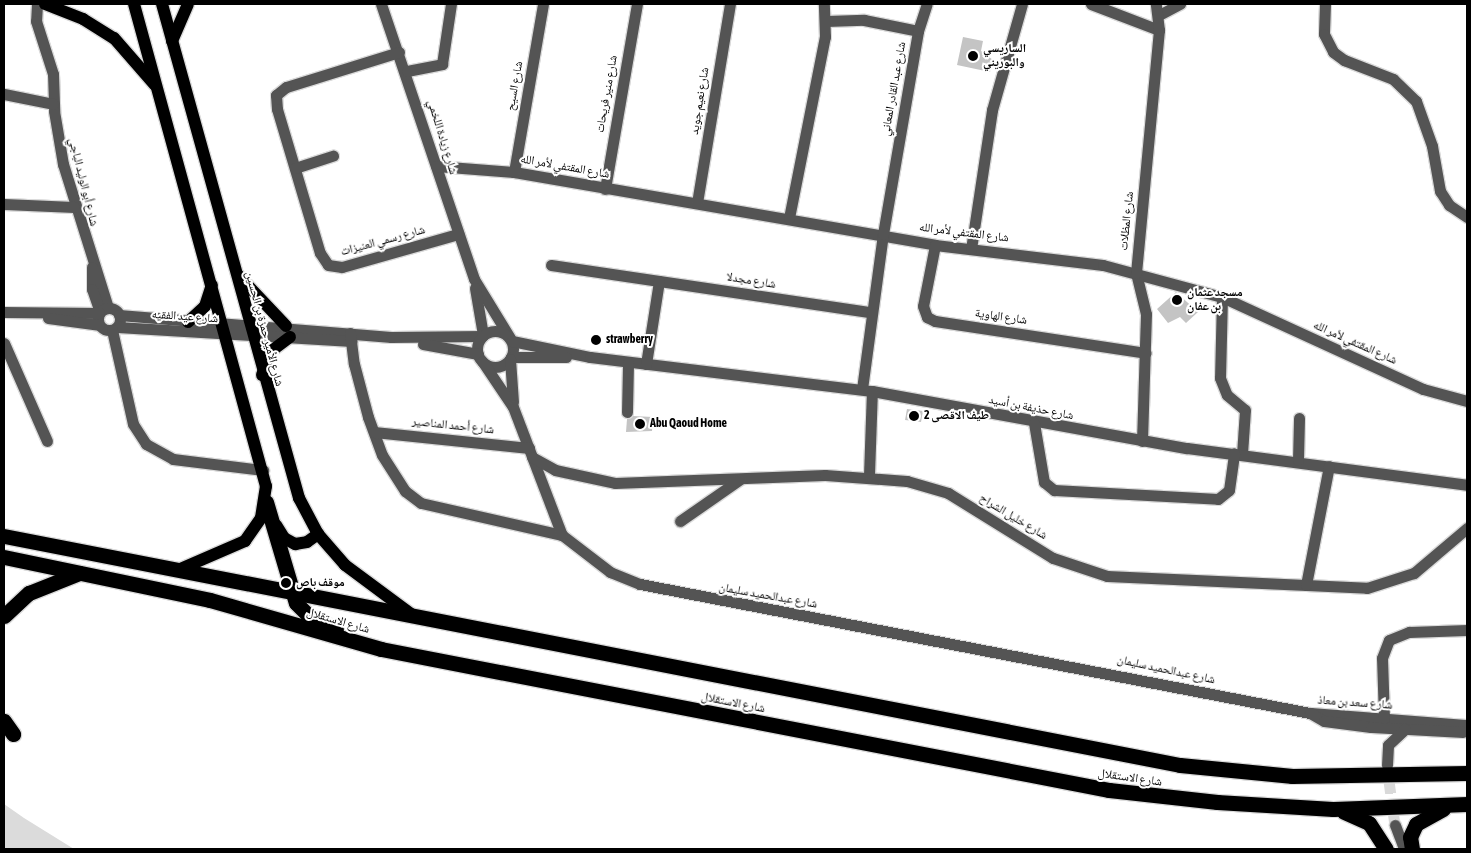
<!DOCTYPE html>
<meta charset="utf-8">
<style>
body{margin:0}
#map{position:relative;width:1471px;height:853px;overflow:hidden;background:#fff;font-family:"Asap Condensed","Noto Naskh Arabic",sans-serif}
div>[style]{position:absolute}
.green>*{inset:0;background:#dbdbdb}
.building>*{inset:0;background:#c4c4c4}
.minor-tunnel>*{height:11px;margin-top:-5.5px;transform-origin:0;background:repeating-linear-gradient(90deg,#d9d9d9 0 11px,transparent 0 16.5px)}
.roads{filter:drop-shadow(1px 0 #dbdbdb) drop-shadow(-1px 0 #dbdbdb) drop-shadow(0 1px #dbdbdb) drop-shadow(0 -1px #dbdbdb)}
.minor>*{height:11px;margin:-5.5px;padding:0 5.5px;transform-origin:5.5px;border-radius:5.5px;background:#545454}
.minor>.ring{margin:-5.5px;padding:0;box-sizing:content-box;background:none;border:11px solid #545454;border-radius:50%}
.major>*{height:12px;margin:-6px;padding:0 6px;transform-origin:6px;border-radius:6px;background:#000}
.highway>*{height:15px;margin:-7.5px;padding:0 7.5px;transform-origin:7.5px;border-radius:7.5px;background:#000}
.dots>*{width:14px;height:14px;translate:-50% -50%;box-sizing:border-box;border:2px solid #fff;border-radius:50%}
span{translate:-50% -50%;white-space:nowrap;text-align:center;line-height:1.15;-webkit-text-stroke:4px #fff;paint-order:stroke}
.poi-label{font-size:12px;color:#000;font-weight:700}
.left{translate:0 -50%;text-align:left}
.street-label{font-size:12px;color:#000}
.frame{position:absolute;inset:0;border:5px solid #000;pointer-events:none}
</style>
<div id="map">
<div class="green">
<i style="clip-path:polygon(4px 804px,24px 818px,74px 849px,4px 849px)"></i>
</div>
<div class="building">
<i style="clip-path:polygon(963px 37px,983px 41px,981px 51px,993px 60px,990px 72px,957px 65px)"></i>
<i style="clip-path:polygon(1176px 292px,1198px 312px,1186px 323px,1180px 317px,1168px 323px,1157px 309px)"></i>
<i style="clip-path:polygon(907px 409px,923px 411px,921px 422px,905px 420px)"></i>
<i style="clip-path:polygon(633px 416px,653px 417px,652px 431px,626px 432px,627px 419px)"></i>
</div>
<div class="minor-tunnel">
<i style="left:1387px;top:766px;width:60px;rotate:82.3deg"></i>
</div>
<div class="roads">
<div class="minor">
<i style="left:37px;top:4px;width:17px;rotate:93deg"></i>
<i style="left:36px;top:21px;width:56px;rotate:72.2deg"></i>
<i style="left:53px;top:74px;width:37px;rotate:88deg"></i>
<i style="left:54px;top:111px;width:54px;rotate:80.4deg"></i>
<i style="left:63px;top:164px;width:151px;rotate:72.6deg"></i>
<i style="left:381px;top:4px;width:290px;rotate:71.3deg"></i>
<i style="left:474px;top:279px;width:69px;rotate:58.6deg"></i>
<i style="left:1091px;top:4px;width:73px;rotate:20.9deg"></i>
<i style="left:1325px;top:4px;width:30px;rotate:92deg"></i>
<i style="left:1324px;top:34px;width:20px;rotate:63deg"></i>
<i style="left:1333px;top:52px;width:14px;rotate:36deg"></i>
<i style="left:1344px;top:60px;width:53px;rotate:21.2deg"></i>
<i style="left:1393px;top:79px;width:32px;rotate:44deg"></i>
<i style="left:1416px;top:101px;width:48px;rotate:70.4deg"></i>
<i style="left:1432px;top:146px;width:46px;rotate:79.9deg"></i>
<i style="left:1440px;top:191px;width:17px;rotate:57deg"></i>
<i style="left:1449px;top:205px;width:22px;rotate:34deg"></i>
<i style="left:1159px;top:15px;width:24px;rotate:-28deg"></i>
<i style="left:826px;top:21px;width:38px;rotate:-2deg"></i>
<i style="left:864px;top:20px;width:55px;rotate:11.5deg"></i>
<i style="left:399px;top:52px;width:118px;rotate:162.8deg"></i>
<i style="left:286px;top:87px;width:13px;rotate:141deg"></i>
<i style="left:276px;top:95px;width:14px;rotate:86deg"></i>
<i style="left:277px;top:109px;width:150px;rotate:73.4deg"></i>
<i style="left:320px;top:253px;width:14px;rotate:56deg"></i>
<i style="left:328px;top:265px;width:14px;rotate:8deg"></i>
<i style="left:342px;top:267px;width:121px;rotate:-15.9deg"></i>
<i style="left:407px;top:71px;width:36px;rotate:-11deg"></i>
<i style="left:442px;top:64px;width:61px;rotate:-81.5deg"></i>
<i style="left:4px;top:94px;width:50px;rotate:11.5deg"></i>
<i style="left:436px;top:166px;width:78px;rotate:4.4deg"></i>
<i style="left:514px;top:172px;width:427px;rotate:9.8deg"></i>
<i style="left:935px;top:245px;width:169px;rotate:6.8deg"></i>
<i style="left:1103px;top:265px;width:123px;rotate:15.1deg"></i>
<i style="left:1222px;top:297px;width:221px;rotate:24.6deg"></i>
<i style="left:1423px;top:389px;width:46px;rotate:15.3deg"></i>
<i style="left:295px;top:168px;width:40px;rotate:-18deg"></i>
<i style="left:514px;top:172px;width:170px;rotate:-80.2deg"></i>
<i style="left:605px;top:189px;width:188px;rotate:-80.2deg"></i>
<i style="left:697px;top:203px;width:202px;rotate:-80.6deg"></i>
<i style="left:4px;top:204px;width:70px;rotate:2.5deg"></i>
<i style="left:789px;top:218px;width:185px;rotate:-78.8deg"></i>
<i style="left:825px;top:37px;width:33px;rotate:-92deg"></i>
<i style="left:935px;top:245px;width:62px;rotate:101.1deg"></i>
<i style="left:923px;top:306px;width:12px;rotate:70deg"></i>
<i style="left:927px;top:317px;width:9px;rotate:27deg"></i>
<i style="left:935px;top:321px;width:213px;rotate:8.6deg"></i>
<i style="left:971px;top:249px;width:141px;rotate:-81.4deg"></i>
<i style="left:992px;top:110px;width:110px;rotate:-74.2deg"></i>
<i style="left:551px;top:265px;width:323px;rotate:8.4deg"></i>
<i style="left:92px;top:267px;width:22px;rotate:90deg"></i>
<i style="left:92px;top:289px;width:24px;rotate:71deg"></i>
<i style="left:475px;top:288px;width:48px;rotate:80.3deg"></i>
<i style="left:1222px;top:297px;width:81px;rotate:91.4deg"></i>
<i style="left:1220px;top:378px;width:18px;rotate:68deg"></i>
<i style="left:1227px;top:395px;width:23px;rotate:40deg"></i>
<i style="left:1245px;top:410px;width:44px;rotate:93.9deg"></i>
<i class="ring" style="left:98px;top:308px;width:11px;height:11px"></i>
<i style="left:4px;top:312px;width:95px;rotate:0.6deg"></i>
<i style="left:119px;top:315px;width:273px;rotate:4.6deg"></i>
<i style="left:391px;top:337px;width:91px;rotate:-0.6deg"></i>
<i style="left:48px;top:318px;width:51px;rotate:7.8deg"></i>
<i style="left:117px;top:327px;width:235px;rotate:3.4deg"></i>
<i style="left:112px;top:330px;width:96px;rotate:77.4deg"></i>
<i style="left:133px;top:424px;width:24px;rotate:57deg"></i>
<i style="left:146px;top:444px;width:31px;rotate:29deg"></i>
<i style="left:173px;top:459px;width:91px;rotate:7deg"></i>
<i class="ring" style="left:477px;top:331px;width:25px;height:25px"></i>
<i style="left:350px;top:333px;width:31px;rotate:83deg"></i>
<i style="left:354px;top:364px;width:55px;rotate:75.2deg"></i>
<i style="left:368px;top:417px;width:40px;rotate:69.8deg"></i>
<i style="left:382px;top:455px;width:43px;rotate:57.4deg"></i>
<i style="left:405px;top:491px;width:20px;rotate:37deg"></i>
<i style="left:421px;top:503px;width:145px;rotate:12.8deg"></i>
<i style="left:562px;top:535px;width:61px;rotate:37.6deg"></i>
<i style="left:610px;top:572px;width:32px;rotate:22deg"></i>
<i style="left:640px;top:584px;width:682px;rotate:10.9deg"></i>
<i style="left:1310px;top:713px;width:157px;rotate:4.4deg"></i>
<i style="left:512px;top:341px;width:80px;rotate:11.6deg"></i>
<i style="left:590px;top:357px;width:284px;rotate:6.9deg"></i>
<i style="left:872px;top:391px;width:320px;rotate:10.3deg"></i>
<i style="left:1187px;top:448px;width:282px;rotate:7.5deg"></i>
<i style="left:4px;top:343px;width:107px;rotate:66.3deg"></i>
<i style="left:423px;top:344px;width:56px;rotate:10.3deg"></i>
<i style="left:511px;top:357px;width:55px"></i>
<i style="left:510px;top:359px;width:43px;rotate:86deg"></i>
<i style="left:482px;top:361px;width:55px;rotate:56deg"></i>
<i style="left:513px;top:407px;width:137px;rotate:69.1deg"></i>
<i style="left:646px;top:364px;width:84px;rotate:-81.1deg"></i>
<i style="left:862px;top:389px;width:156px;rotate:-82.3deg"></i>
<i style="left:883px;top:234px;width:206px;rotate:-80.2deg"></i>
<i style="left:918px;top:31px;width:28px;rotate:-72deg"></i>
<i style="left:627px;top:412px;width:49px;rotate:-88.8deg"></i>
<i style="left:1034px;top:423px;width:60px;rotate:80.4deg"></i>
<i style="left:1044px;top:482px;width:13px;rotate:39deg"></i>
<i style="left:1054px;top:490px;width:164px;rotate:3.1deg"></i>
<i style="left:1218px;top:499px;width:14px;rotate:-39deg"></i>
<i style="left:1229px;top:490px;width:37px;rotate:-82deg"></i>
<i style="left:374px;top:432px;width:156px;rotate:5.9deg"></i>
<i style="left:1142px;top:441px;width:127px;rotate:-88.2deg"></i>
<i style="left:1146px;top:314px;width:42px;rotate:-103.7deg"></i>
<i style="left:1136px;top:273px;width:244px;rotate:-84.6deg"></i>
<i style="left:1159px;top:30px;width:26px;rotate:-97deg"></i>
<i style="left:532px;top:457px;width:26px;rotate:29deg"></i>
<i style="left:555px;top:470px;width:61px;rotate:12.2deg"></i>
<i style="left:615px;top:483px;width:210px;rotate:-2.2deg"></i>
<i style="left:825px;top:475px;width:82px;rotate:4.2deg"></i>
<i style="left:907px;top:481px;width:43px;rotate:16.3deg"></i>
<i style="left:948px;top:493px;width:123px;rotate:31.8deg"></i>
<i style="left:1053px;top:558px;width:57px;rotate:18.4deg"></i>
<i style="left:1107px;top:576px;width:260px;rotate:2.6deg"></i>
<i style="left:1367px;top:588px;width:49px;rotate:-17.7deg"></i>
<i style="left:1414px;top:573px;width:70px;rotate:-40.3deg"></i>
<i style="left:1298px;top:460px;width:42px;rotate:-88.6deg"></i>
<i style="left:869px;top:475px;width:84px;rotate:-88deg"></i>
<i style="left:680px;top:521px;width:72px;rotate:-34.8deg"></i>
<i style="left:1306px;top:585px;width:121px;rotate:-79.1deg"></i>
<i style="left:1310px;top:713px;width:16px;rotate:30deg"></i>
<i style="left:1324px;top:721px;width:47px;rotate:7.3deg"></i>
<i style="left:1371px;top:727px;width:92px;rotate:3.1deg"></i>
<i style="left:1384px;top:718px;width:60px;rotate:-91.9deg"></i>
<i style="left:1382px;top:658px;width:19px;rotate:-69deg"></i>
<i style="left:1389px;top:640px;width:22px;rotate:-22deg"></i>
<i style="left:1409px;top:632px;width:58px;rotate:-2deg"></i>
<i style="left:1387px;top:765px;width:20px;rotate:-87deg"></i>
<i style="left:1388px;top:745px;width:23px;rotate:-43deg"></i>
<i style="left:1395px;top:825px;width:26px;rotate:69deg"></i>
</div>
<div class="major">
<i style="left:45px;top:4px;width:41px;rotate:21.5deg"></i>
<i style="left:83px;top:19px;width:36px;rotate:32deg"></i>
<i style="left:114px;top:38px;width:62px;rotate:48.9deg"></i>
<i style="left:134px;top:4px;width:500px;rotate:74.7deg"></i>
<i style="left:266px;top:486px;width:32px;rotate:99deg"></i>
<i style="left:261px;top:518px;width:28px;rotate:125deg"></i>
<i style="left:245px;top:541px;width:73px;rotate:156.6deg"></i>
<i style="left:162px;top:4px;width:513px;rotate:74.5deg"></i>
<i style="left:299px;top:498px;width:41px;rotate:62.2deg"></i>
<i style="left:318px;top:534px;width:41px;rotate:48.9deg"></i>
<i style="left:345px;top:565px;width:82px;rotate:36.6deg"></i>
<i style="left:172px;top:41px;width:40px;rotate:-66.6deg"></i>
<i style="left:238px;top:275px;width:70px;rotate:46.7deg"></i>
<i style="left:188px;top:322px;width:23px;rotate:-43deg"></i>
<i style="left:205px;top:306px;width:22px;rotate:-72deg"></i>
<i style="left:262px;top:375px;width:24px;rotate:-71deg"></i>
<i style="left:270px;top:352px;width:25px;rotate:-37deg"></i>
<i style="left:276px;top:525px;width:15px;rotate:58deg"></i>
<i style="left:284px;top:538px;width:13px;rotate:29deg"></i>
<i style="left:295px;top:544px;width:12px;rotate:-9deg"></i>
<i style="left:307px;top:542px;width:14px;rotate:-36deg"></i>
</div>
<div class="highway">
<i style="left:266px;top:502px;width:105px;rotate:73.5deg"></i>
<i style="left:296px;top:603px;width:18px;rotate:45deg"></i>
<i style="left:309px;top:616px;width:30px;rotate:26deg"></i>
<i style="left:4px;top:536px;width:1198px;rotate:11.02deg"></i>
<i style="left:1180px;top:765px;width:113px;rotate:5.6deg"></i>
<i style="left:1292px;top:776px;width:175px;rotate:-1deg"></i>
<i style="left:4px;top:557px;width:210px;rotate:11.8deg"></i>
<i style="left:210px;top:600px;width:178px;rotate:16deg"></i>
<i style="left:381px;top:649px;width:742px;rotate:10.96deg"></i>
<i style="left:1109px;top:790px;width:109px;rotate:6.3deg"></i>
<i style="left:1217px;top:802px;width:116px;rotate:3.5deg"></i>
<i style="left:1333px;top:809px;width:134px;rotate:-2.1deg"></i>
<i style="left:4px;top:616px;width:34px;rotate:-43deg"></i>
<i style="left:29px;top:593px;width:54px;rotate:-21.8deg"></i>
<i style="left:4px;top:721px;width:16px;rotate:55deg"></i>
<i style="left:1344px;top:812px;width:27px;rotate:24deg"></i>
<i style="left:1369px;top:823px;width:31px;rotate:57deg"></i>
<i style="left:1412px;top:849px;width:12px;rotate:-99deg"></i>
<i style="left:1410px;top:837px;width:14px;rotate:-65deg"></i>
<i style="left:1416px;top:824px;width:31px;rotate:-29deg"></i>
</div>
</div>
<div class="dots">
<i style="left:973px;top:56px;background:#000"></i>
<i style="left:1177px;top:300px;background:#000"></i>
<i style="left:596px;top:340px;background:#000"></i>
<i style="left:914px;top:416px;background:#000"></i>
<i style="left:640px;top:424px;background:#000"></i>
<i style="left:286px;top:583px;background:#000"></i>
</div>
<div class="poi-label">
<span class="left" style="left:983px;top:56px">الساريسي<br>والبوريني</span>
<span class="left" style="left:1187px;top:300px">مسجد عثمان<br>بن عفان</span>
<span class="left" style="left:606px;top:340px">strawberry</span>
<span class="left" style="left:924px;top:416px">طيف الاقصى 2</span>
<span class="left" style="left:650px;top:424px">Abu Qaoud Home</span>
<span class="left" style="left:296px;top:583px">موقف باص</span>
</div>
<div class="street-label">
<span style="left:515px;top:86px;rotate:-80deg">شارع السيح</span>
<span style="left:894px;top:89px;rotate:-80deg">شارع عبد القادر المعاني</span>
<span style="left:607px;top:94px;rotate:-80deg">شارع منير فريحات</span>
<span style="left:700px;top:101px;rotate:-81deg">شارع نعيم جويد</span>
<span style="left:442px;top:137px;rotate:73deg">شارع زيادة اللخمي</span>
<span style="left:565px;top:167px;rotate:10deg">شارع المقتفي لأمر الله</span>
<span style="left:83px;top:182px;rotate:76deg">شارع أبو الوليد الباجي</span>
<span style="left:1127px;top:221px;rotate:-84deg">شارع المظلات</span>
<span style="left:964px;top:233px;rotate:7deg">شارع المقتفي لأمر الله</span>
<span style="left:383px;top:241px;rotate:-15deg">شارع رسمي العنيزات</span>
<span style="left:751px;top:281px;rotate:9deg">شارع مجدلا</span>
<span style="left:185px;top:317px;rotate:4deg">شارع عيد الفقيه</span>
<span style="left:1001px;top:317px;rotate:8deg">شارع الهاوية</span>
<span style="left:264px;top:329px;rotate:75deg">شارع الأمير حمزة بن الحسين</span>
<span style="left:1355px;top:343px;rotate:24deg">شارع المقتفي لأمر الله</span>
<span style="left:1031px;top:408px;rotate:11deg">شارع حذيفة بن أسيد</span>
<span style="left:453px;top:426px;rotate:6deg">شارع أحمد المناصير</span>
<span style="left:1013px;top:517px;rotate:31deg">شارع خليل الشراح</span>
<span style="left:768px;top:596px;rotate:10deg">شارع عبدالحميد سليمان</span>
<span style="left:338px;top:621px;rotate:16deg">شارع الاستقلال</span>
<span style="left:1166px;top:670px;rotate:12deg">شارع عبدالحميد سليمان</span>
<span style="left:733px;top:703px;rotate:11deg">شارع الاستقلال</span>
<span style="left:1355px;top:703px;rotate:4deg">شارع سعد بن معاذ</span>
<span style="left:1130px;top:778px;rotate:8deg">شارع الاستقلال</span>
</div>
<div class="frame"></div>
</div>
